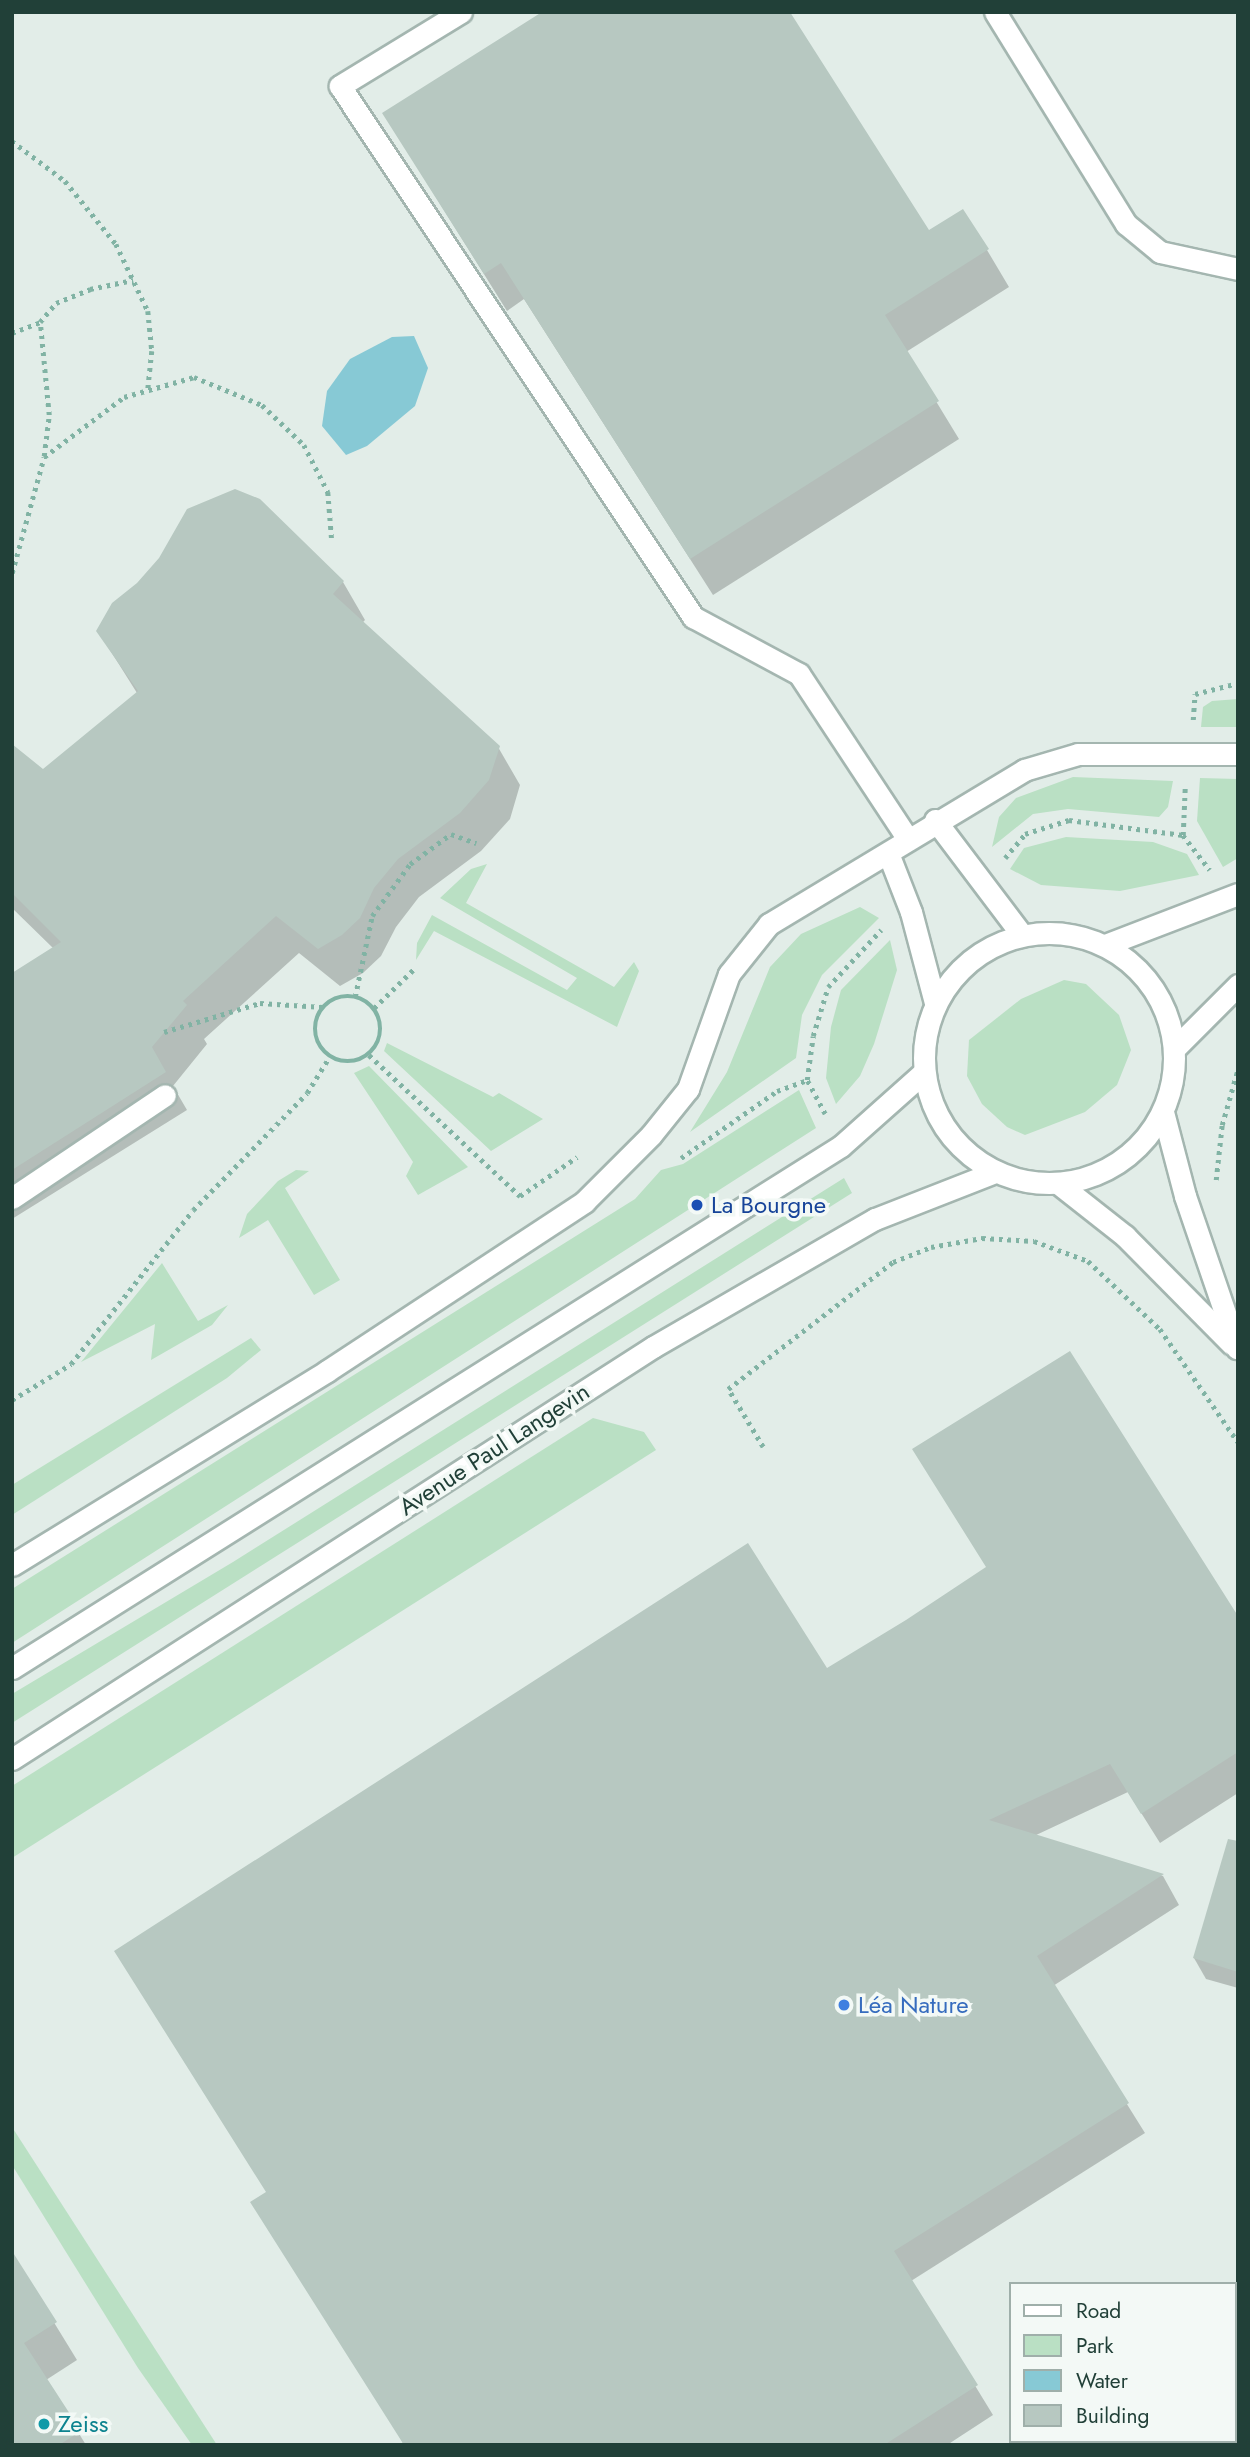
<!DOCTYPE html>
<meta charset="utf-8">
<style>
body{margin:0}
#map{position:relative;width:1250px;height:2457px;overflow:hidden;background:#e2ede8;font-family:Jost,sans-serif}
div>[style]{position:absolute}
.green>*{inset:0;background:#bae0c4}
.water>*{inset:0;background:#87c9d5}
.shadow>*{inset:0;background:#0003}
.building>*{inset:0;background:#b7c8c1}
.path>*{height:4.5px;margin-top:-2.25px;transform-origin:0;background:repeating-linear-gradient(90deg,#81b3a4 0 3.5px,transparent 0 8.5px)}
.path>.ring{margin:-2.25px;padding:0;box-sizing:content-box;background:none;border:4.5px solid #81b3a4;border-radius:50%}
.roads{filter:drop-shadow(2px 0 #a4b6b0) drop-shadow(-2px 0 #a4b6b0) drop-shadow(0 2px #a4b6b0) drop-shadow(0 -2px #a4b6b0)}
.lane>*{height:21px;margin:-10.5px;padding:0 10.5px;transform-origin:10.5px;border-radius:10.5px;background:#fff}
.street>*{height:21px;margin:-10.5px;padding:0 10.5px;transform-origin:10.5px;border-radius:10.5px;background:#fff}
.secondary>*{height:21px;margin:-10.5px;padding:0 10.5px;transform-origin:10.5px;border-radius:10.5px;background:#fff}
.secondary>.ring{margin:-10.5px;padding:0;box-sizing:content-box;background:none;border:21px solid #fff;border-radius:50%}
.dots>*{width:19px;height:19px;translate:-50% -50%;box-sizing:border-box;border:4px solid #f3f9f6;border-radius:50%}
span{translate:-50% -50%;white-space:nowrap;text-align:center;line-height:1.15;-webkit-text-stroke:7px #f3f9f6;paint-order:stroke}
.transit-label{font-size:24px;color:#164399}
.left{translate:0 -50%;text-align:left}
.street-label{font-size:24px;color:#214038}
.shop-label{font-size:24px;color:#366cbe}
.culture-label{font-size:24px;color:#0d838f}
.frame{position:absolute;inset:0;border:14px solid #214038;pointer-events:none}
.legend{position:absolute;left:1009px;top:2282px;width:228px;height:161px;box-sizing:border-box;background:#f3f9f6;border:2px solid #9fafaa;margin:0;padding:9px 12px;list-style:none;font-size:21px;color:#214038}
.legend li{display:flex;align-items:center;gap:14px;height:35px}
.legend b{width:35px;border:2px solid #9fafaa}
</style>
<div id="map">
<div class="green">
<i style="clip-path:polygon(1238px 699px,1238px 727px,1201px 727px,1203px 707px,1212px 701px)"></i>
<i style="clip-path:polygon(1073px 777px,1173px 781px,1168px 807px,1159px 817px,1068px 809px,1033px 814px,992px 847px,999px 817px,1016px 798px)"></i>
<i style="clip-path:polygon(1200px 778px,1238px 779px,1238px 858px,1223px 867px,1197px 821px)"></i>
<i style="clip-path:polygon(1066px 837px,1153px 842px,1187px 854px,1199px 875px,1120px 891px,1041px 885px,1010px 869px,1024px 848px)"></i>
<i style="clip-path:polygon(487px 864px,466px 903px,614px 987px,634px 962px,639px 971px,617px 1027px,434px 931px,416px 960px,417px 943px,432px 915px,567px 990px,577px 978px,440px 898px,471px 869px)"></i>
<i style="clip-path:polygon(860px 907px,879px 918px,822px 975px,802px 1015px,796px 1058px,690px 1132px,727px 1072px,770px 967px,801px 934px)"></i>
<i style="clip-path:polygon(890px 940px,897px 970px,874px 1044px,860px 1076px,836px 1104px,826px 1078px,831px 1027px,841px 990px)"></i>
<i style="clip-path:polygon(1064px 980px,1086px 984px,1119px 1015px,1131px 1050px,1117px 1085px,1085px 1112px,1025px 1135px,1007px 1127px,982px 1104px,967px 1076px,969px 1040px,1021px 999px)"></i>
<i style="clip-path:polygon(387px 1043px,493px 1097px,499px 1093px,543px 1119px,491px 1151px,384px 1051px)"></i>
<i style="clip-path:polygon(369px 1066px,468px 1167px,418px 1195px,406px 1176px,413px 1162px,354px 1073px)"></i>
<i style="clip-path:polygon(799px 1090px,816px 1128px,12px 1643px,12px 1589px,635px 1199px,661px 1170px,683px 1164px)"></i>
<i style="clip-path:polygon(296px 1170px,309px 1171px,285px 1188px,340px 1280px,314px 1295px,268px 1220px,239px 1238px,247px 1214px,278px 1181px)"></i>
<i style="clip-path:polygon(844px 1178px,852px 1193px,12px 1723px,12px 1694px,233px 1562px)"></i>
<i style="clip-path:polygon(162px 1263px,198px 1321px,228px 1305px,212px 1325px,151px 1360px,155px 1324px,81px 1362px)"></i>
<i style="clip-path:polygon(251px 1338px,261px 1350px,227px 1378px,12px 1515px,12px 1485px)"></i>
<i style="clip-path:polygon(593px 1418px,644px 1432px,656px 1450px,12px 1858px,12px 1786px)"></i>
<i style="clip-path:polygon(12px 2127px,217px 2445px,192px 2445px,138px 2368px,12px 2165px)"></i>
</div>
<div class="water">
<i style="clip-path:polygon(414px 336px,428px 368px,415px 406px,367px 446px,346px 455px,322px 426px,327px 391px,350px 359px,392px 337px)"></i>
</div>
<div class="shadow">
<i style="clip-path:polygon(384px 114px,928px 233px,987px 250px,1009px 287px,906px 352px,959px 439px,713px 595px,524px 299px,507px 311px)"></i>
<i style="clip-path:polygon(259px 501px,343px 582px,365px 620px,362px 623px,498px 747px,520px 785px,510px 819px,481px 851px,419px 897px,396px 927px,381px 956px,363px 973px,340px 986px,299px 953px,204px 1039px,207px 1044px,173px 1086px,187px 1110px,12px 1219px,12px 975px,54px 949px,12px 908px,12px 746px,43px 771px,137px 693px,98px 631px)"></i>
<i style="clip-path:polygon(1238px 1620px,1238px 1793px,1160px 1843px,1128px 1792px,1034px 1836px,1163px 1876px,1179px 1905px,1053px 1986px,1145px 2133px,911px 2281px,993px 2415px,947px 2445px,404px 2445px,267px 2193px,827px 1671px)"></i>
<i style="clip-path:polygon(1238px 1899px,1238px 1988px,1206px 1979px,1194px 1958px)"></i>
<i style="clip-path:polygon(12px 2254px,77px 2360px,46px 2380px,86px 2445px,12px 2445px)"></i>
</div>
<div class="building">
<i style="clip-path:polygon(542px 12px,790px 12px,929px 230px,963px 209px,989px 249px,885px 315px,939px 401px,690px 559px,501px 263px,484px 274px,382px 113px)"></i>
<i style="clip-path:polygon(235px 489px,260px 499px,344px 581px,333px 594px,500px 746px,489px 780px,460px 813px,398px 859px,374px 888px,360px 918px,342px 935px,318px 949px,276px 916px,183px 1001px,187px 1005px,152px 1047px,166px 1072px,12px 1170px,12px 973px,61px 942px,12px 893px,12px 744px,43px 769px,138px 691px,96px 631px,112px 603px,137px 583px,159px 558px,187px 509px)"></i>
<i style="clip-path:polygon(1070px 1351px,1238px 1616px,1238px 1752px,1141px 1814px,1110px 1764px,989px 1820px,1164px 1874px,1037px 1956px,1129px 2103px,894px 2251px,978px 2385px,884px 2445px,404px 2445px,250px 2202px,266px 2192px,114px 1951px,748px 1543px,827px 1668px,906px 1620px,986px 1567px,912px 1449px)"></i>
<i style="clip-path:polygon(1228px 1839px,1238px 1841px,1238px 1972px,1193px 1958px)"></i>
<i style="clip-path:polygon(12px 2251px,57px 2322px,24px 2343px,81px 2431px,59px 2445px,12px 2445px)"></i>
</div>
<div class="path">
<i style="left:12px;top:141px;width:66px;rotate:37deg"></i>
<i style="left:65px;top:181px;width:81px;rotate:51deg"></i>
<i style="left:116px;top:244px;width:74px;rotate:64.5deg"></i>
<i style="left:148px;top:311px;width:40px;rotate:84.3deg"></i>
<i style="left:152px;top:351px;width:39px;rotate:96deg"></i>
<i style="left:12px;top:333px;width:30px;rotate:-21deg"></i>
<i style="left:44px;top:456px;width:41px;rotate:-83deg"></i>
<i style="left:49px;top:415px;width:93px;rotate:-95.5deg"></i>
<i style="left:40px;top:322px;width:25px;rotate:-50deg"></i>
<i style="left:56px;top:303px;width:37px;rotate:-22deg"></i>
<i style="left:90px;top:289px;width:44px;rotate:-11.8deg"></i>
<i style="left:12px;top:573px;width:120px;rotate:-74.6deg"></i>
<i style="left:44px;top:457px;width:100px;rotate:-36.9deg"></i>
<i style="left:124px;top:397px;width:73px;rotate:-15.9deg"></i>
<i style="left:194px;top:377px;width:74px;rotate:22.4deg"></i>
<i style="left:262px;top:405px;width:58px;rotate:43.6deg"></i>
<i style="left:304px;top:445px;width:53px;rotate:62.9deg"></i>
<i style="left:328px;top:492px;width:50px;rotate:85.4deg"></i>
<i style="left:1193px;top:720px;width:26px;rotate:-86deg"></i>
<i style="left:1195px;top:694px;width:44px;rotate:-14.3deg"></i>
<i style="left:1183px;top:835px;width:48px;rotate:-87.6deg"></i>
<i style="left:1005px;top:858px;width:31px;rotate:-50deg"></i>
<i style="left:1025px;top:834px;width:46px;rotate:-17.7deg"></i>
<i style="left:1069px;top:820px;width:115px;rotate:7.5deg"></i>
<i style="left:1183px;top:835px;width:44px;rotate:52.4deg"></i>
<i class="ring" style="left:315px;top:996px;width:61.5px;height:61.5px"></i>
<i style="left:355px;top:997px;width:83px;rotate:-78.1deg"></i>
<i style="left:372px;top:916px;width:64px;rotate:-53.8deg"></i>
<i style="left:410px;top:864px;width:51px;rotate:-36.2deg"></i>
<i style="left:451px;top:834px;width:27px;rotate:20deg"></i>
<i style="left:374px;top:1008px;width:57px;rotate:-44.3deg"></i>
<i style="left:164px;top:1032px;width:100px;rotate:-16.8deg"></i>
<i style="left:260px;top:1003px;width:63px;rotate:3.6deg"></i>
<i style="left:369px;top:1055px;width:207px;rotate:43deg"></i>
<i style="left:520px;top:1196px;width:69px;rotate:-34.4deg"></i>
<i style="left:825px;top:1114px;width:38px;rotate:-118deg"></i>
<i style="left:807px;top:1080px;width:44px;rotate:-82.2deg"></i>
<i style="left:813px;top:1036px;width:51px;rotate:-73deg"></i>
<i style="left:828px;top:987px;width:78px;rotate:-47.1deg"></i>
<i style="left:681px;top:1158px;width:117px;rotate:-34.9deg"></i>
<i style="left:777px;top:1091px;width:32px;rotate:-20deg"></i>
<i style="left:1216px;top:1180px;width:55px;rotate:-83.8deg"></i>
<i style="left:1222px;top:1125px;width:58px;rotate:-74.1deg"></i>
<i style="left:12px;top:1400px;width:69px;rotate:-31.4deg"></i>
<i style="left:71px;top:1364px;width:196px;rotate:-51.6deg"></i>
<i style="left:193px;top:1210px;width:163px;rotate:-45.7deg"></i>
<i style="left:307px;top:1093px;width:44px;rotate:-58.1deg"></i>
<i style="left:763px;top:1447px;width:68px;rotate:-121.1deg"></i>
<i style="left:728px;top:1389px;width:208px;rotate:-37.6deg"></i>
<i style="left:893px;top:1262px;width:41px;rotate:-21.5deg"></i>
<i style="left:931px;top:1247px;width:52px;rotate:-10deg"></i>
<i style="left:982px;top:1238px;width:52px;rotate:3.3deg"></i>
<i style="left:1034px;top:1241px;width:58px;rotate:20.3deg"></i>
<i style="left:1088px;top:1261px;width:99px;rotate:43.4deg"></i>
<i style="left:1160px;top:1329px;width:137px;rotate:55.4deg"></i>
</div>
<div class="roads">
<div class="lane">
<i style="left:461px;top:12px;width:142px;rotate:148.6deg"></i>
<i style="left:340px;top:86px;width:638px;rotate:56.38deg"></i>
<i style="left:693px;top:617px;width:120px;rotate:28.3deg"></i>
<i style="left:799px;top:674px;width:198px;rotate:56.6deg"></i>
<i style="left:995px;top:12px;width:249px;rotate:58.3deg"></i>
<i style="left:1126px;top:224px;width:44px;rotate:39.5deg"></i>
<i style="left:1160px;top:252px;width:80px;rotate:12.3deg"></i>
<i style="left:12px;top:1198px;width:184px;rotate:-33.9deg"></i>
</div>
<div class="street">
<i style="left:935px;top:820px;width:144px;rotate:52.9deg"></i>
<i style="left:888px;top:853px;width:63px;rotate:68.7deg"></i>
<i style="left:911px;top:912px;width:94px;rotate:75.2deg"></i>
<i style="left:1163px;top:1112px;width:87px;rotate:75.3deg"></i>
<i style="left:1185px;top:1196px;width:161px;rotate:71.1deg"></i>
<i style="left:1059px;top:1184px;width:84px;rotate:38.2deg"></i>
<i style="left:1125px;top:1236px;width:152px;rotate:45.3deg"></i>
<i style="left:12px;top:1565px;width:370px;rotate:-31.6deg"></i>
<i style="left:327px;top:1371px;width:308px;rotate:-33.3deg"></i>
<i style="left:584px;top:1202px;width:95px;rotate:-45deg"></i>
<i style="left:651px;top:1135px;width:59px;rotate:-51.2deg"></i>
<i style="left:688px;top:1089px;width:122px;rotate:-70.4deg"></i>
<i style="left:729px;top:974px;width:64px;rotate:-51.3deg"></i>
<i style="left:769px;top:924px;width:298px;rotate:-31.1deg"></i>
<i style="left:1024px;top:770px;width:56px;rotate:-16.5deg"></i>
<i style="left:1078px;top:754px;width:160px"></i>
</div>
<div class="secondary">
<i class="ring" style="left:924px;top:933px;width:229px;height:229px"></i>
<i style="left:1105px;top:945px;width:142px;rotate:-21deg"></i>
<i style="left:1174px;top:1049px;width:91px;rotate:-45deg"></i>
<i style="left:12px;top:1668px;width:980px;rotate:-32.2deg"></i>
<i style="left:841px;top:1146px;width:110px;rotate:-41.7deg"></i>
<i style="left:12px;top:1759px;width:762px;rotate:-32.73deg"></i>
<i style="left:653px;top:1347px;width:256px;rotate:-30deg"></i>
<i style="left:875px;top:1219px;width:129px;rotate:-21.4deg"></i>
</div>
</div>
<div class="dots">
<i style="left:697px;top:1205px;background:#1a4fb4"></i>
<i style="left:844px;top:2005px;background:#3f7fe0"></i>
<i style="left:44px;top:2424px;background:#0f9aa8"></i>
</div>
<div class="transit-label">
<span class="left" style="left:711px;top:1205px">La Bourgne</span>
</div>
<div class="street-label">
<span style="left:494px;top:1449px;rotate:-33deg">Avenue Paul Langevin</span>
</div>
<div class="shop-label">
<span class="left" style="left:858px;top:2005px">Léa Nature</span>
</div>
<div class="culture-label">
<span class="left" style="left:58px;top:2424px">Zeiss</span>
</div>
<div class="frame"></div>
<ul class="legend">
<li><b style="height:9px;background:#fff"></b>Road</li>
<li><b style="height:19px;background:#bae0c4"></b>Park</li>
<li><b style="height:19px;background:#87c9d5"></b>Water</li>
<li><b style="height:19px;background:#b7c8c1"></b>Building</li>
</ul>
</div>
